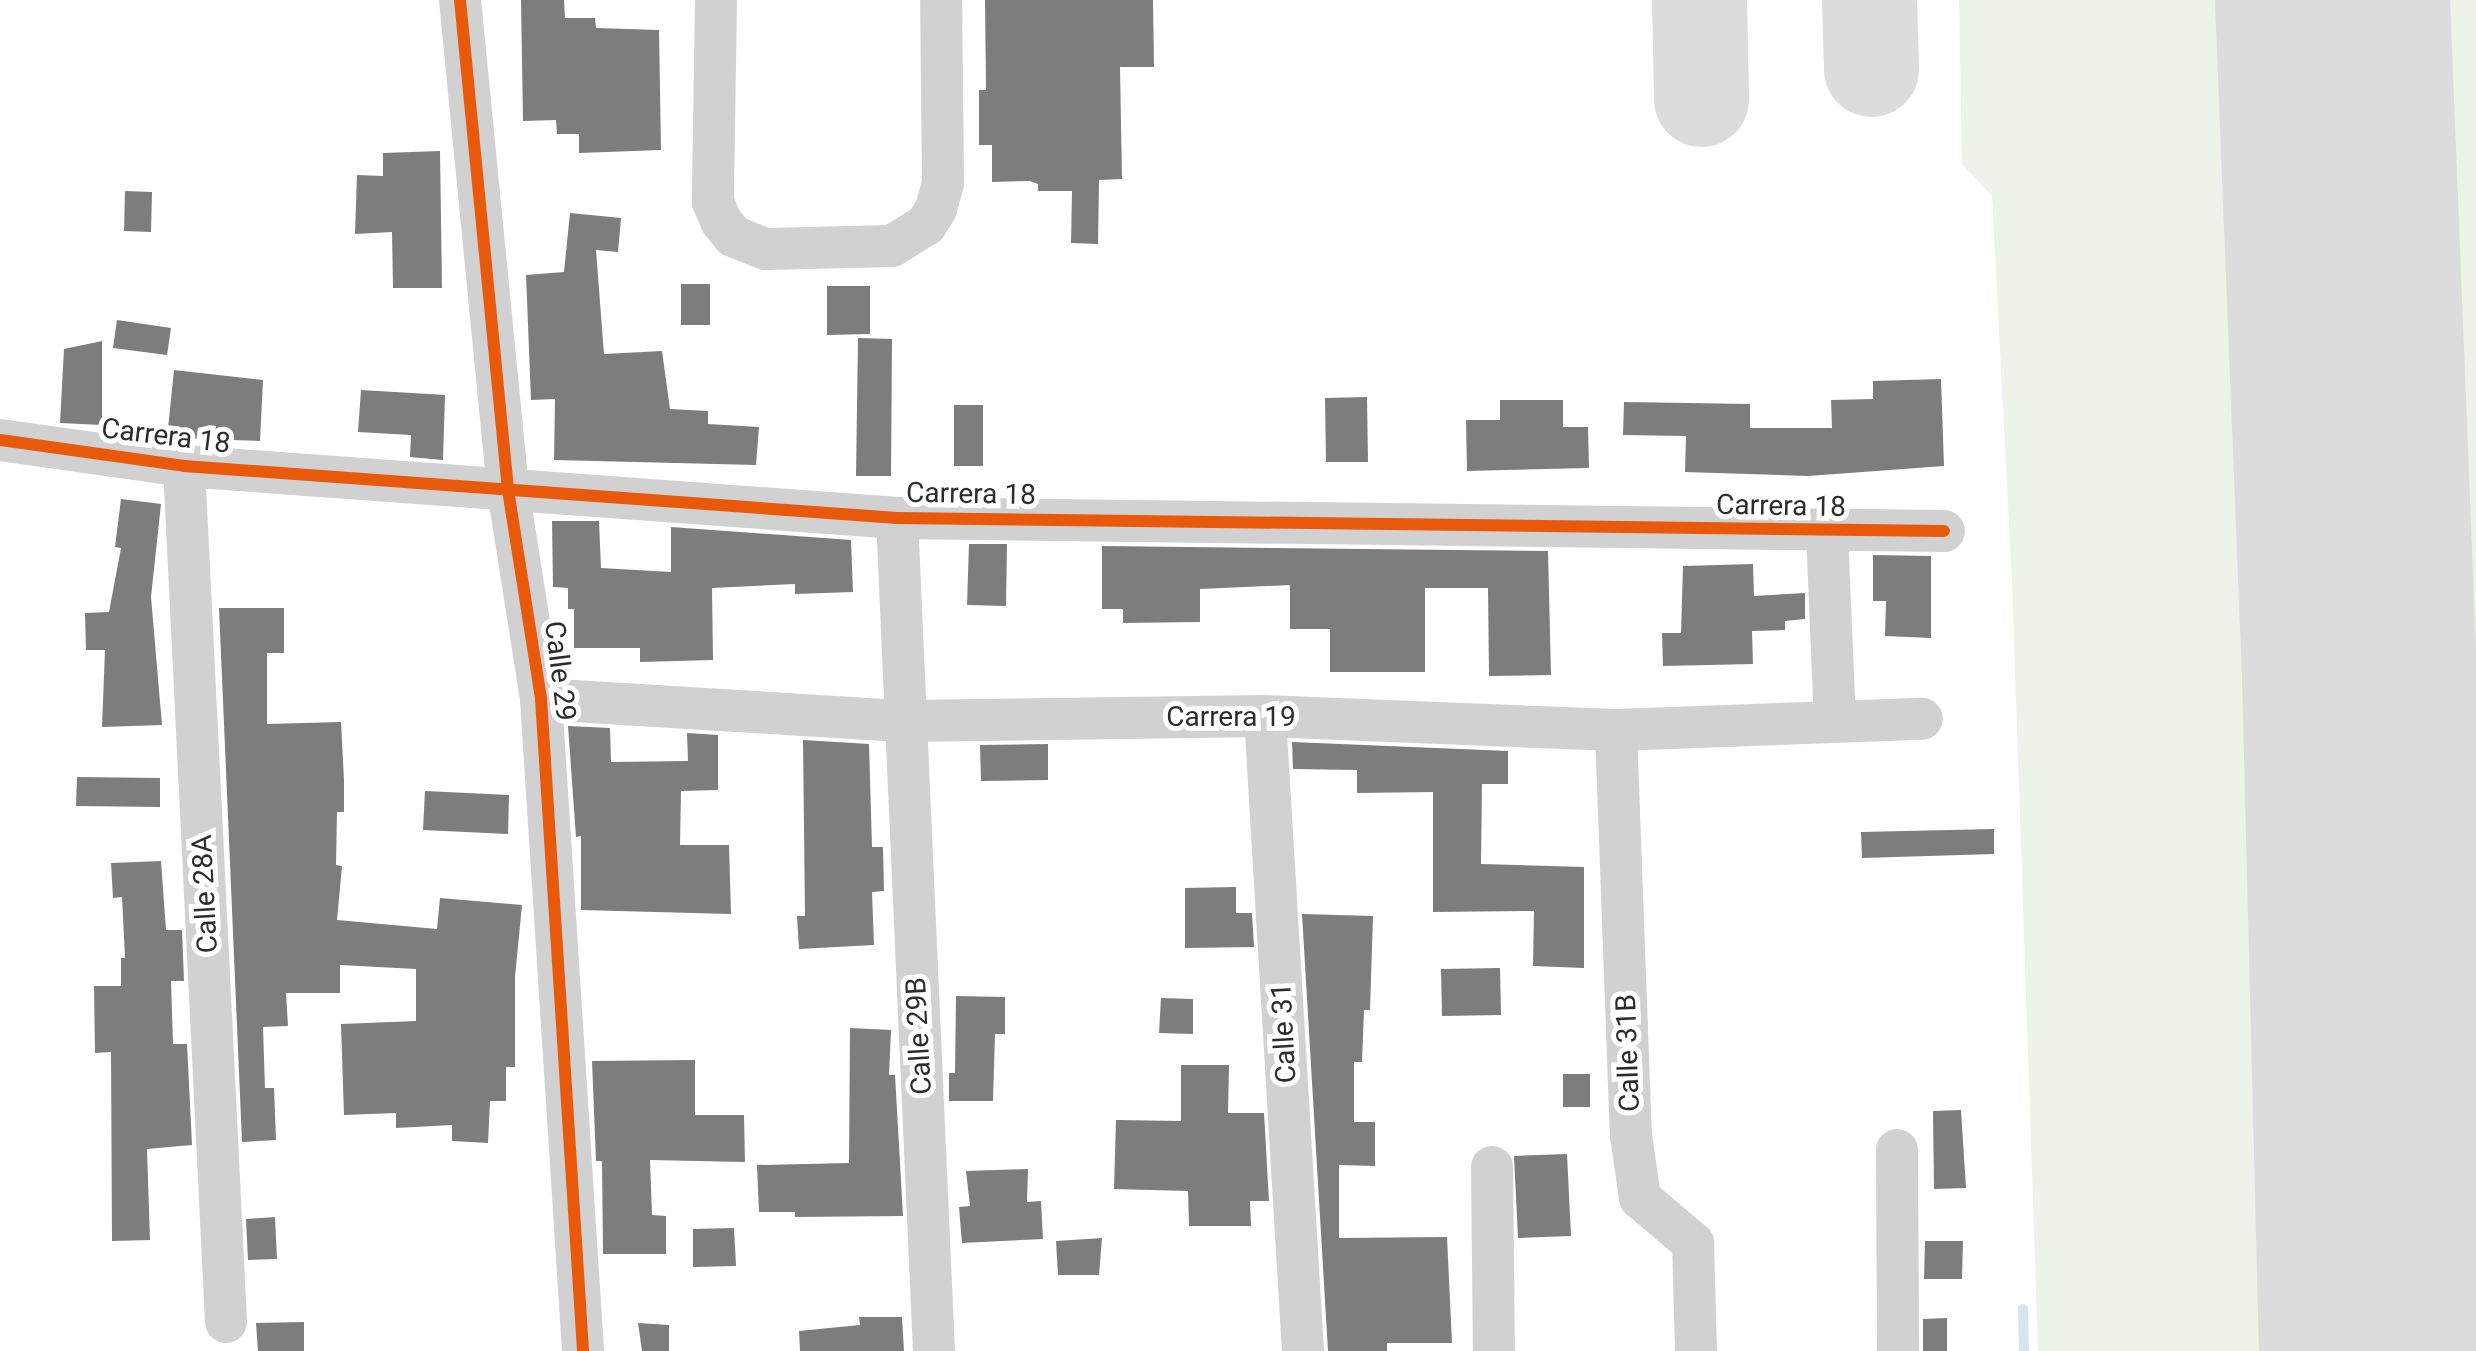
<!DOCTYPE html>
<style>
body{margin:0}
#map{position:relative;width:2476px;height:1351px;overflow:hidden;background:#fff;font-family:Roboto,sans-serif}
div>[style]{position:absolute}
.green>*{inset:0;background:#eef3ea}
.stream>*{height:10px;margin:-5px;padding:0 5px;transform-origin:5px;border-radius:5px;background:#d7e4ef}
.taxiway>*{height:95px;margin:-47.5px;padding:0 47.5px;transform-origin:47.5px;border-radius:47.5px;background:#dcdcdc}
.runway>*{height:235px;margin:-117.5px;padding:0 117.5px;transform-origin:117.5px;border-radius:117.5px;background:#dcdcdc}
.building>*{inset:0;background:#7d7d7d}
.street>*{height:42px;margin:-21px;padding:0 21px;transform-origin:21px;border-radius:21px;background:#d1d1d1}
.cycleway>*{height:12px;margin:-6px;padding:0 6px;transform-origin:6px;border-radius:6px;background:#e8590c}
span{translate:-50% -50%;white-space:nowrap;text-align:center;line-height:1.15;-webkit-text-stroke:10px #fff;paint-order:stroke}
.street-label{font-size:28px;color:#2c2c2c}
</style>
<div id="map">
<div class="green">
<i style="clip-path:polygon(1959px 0,2249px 0,2289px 1351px,2038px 1351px,2012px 583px,1992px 196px,1962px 164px)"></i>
<i style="clip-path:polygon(2404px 0,2476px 0,2476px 1351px,2444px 1351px)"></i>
</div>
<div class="stream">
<i style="left:2023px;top:1309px;width:42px;rotate:88.6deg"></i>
</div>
<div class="taxiway">
<i style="left:1699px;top:0;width:99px;rotate:88.8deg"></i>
<i style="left:1869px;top:0;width:69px;rotate:88.3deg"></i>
</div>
<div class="runway">
<i style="left:2332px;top:0;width:677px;rotate:87.71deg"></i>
<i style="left:2359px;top:676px;width:675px;rotate:88.56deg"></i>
</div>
<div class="building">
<i style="clip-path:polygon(521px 0,564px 0,565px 18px,595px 18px,596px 28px,659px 30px,661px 150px,579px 153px,579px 134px,557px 134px,556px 120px,523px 121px)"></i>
<i style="clip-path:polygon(985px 0,1153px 0,1154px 67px,1120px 67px,1122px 179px,1099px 180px,1098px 244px,1071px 243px,1072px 191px,1038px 191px,1038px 184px,1030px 181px,992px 182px,992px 145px,979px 145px,979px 90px,986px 90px)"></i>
<i style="clip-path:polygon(440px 151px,442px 288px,393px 288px,392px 232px,355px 234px,357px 175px,383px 176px,383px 153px)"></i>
<i style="clip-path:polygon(125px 191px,152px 192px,151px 232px,124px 231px)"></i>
<i style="clip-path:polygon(570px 213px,621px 218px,618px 252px,596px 250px,604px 354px,662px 351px,670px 409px,708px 411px,708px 424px,759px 427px,756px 465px,554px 460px,555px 399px,531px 400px,526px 275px,564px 272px)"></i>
<i style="clip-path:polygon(681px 284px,710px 284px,710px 325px,681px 325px)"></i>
<i style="clip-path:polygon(827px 286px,870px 286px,870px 334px,827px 335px)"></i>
<i style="clip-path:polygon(117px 320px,171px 328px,167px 355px,113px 348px)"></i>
<i style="clip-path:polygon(858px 338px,892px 339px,891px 476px,856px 476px)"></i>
<i style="clip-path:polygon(102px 341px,102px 425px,60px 423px,64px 349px)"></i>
<i style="clip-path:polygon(174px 370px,263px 380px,260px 441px,167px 438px)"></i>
<i style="clip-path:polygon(1941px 379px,1944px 466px,1808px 476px,1685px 472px,1686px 436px,1623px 435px,1624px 402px,1750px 404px,1750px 428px,1832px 428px,1831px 400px,1873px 399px,1873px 381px)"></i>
<i style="clip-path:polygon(361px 390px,445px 395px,443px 460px,410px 457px,411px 435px,358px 432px)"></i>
<i style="clip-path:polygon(1367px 397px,1368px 462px,1326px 462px,1325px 398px)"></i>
<i style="clip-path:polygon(1500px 400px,1563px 400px,1563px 427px,1588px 427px,1589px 468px,1467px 471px,1466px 420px,1500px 420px)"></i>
<i style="clip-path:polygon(954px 405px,983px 405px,983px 466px,954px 466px)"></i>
<i style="clip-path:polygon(121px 499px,161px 504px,151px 597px,162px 725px,102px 727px,105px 650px,86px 650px,85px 613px,109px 612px,121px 548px,115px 547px)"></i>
<i style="clip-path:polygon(552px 521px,599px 521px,601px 568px,671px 572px,671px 527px,851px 540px,853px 592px,795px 594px,795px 584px,712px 588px,713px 660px,640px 662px,640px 648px,574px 648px,574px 609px,568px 609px,568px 588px,553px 587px)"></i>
<i style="clip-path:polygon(969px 544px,1007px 544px,1006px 606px,967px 605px)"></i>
<i style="clip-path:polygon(1102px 546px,1548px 551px,1551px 675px,1489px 676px,1488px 588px,1425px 588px,1425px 672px,1330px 672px,1330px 629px,1290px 629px,1290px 585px,1200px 589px,1200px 622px,1123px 623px,1123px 609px,1102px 609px)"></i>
<i style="clip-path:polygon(1873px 555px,1931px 556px,1931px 638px,1885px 636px,1886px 601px,1873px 601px)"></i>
<i style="clip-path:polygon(1753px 564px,1754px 596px,1805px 593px,1805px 619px,1785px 621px,1785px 630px,1752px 631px,1753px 664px,1663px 666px,1662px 633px,1681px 633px,1683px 566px)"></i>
<i style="clip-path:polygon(219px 608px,284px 608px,284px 653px,267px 653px,267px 724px,341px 722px,344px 780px,344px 812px,337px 812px,336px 865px,342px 866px,337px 920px,437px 929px,440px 898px,522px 905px,515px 977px,515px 1067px,506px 1067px,506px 1101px,490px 1101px,488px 1143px,452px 1141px,452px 1125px,396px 1128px,396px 1113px,344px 1115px,341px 1024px,416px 1021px,416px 969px,340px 965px,340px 993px,286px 993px,288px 1026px,263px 1027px,265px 1088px,274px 1088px,276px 1140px,242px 1142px)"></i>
<i style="clip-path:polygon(568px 726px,610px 728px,611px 762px,688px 761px,687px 733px,718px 735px,718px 790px,681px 791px,680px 845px,729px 845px,731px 914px,581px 910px,581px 836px,576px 837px)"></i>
<i style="clip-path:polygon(803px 740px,869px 744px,872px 847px,883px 847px,884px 891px,872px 892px,874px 945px,799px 949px,797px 916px,805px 916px)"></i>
<i style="clip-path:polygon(1292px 742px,1508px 751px,1508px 784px,1482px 784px,1481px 864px,1584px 867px,1584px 968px,1533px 966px,1534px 911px,1433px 912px,1433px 792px,1357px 793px,1357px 770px,1293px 769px)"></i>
<i style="clip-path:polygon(1048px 744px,1048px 780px,981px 781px,980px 745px)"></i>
<i style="clip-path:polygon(77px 777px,160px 778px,160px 807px,76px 806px)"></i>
<i style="clip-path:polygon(425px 791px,509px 795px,508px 834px,423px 830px)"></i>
<i style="clip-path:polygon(1994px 829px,1994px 854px,1862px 858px,1861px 832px)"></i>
<i style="clip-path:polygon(161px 861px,166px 930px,182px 930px,184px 981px,171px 981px,173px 1044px,187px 1044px,192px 1145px,147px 1149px,150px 1240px,112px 1241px,111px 1052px,95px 1053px,94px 986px,121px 986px,121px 958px,125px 958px,122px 897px,113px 898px,111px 863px)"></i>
<i style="clip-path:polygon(1236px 887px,1236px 913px,1252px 913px,1254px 947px,1185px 948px,1185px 888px)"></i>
<i style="clip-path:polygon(1302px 914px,1373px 916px,1370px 1010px,1364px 1010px,1362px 1062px,1354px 1062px,1354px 1122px,1375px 1122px,1375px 1166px,1339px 1165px,1339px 1238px,1447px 1237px,1452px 1343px,1387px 1343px,1387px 1351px,1328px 1351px)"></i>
<i style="clip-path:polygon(1500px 968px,1501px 1015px,1442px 1016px,1441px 969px)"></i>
<i style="clip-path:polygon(956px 996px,1005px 997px,1005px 1034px,995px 1034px,993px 1101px,949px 1101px,949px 1073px,955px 1073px)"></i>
<i style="clip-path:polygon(1161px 998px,1193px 999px,1193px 1034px,1159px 1033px)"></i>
<i style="clip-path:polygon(850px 1028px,891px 1030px,889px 1075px,895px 1075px,903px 1216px,795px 1217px,795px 1212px,759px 1212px,757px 1165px,849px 1163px)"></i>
<i style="clip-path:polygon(695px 1060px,695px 1115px,744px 1115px,745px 1162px,650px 1160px,652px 1215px,666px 1216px,666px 1254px,603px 1254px,602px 1161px,596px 1161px,592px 1061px)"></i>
<i style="clip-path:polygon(1181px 1065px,1229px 1065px,1228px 1113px,1264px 1113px,1269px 1201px,1250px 1201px,1251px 1226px,1189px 1226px,1188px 1191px,1114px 1189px,1116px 1120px,1181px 1121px)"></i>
<i style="clip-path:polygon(1563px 1074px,1590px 1074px,1590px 1107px,1563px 1107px)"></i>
<i style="clip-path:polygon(1961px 1110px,1966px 1188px,1934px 1189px,1933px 1111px)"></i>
<i style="clip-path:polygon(1567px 1154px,1571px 1236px,1518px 1238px,1514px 1156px)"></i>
<i style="clip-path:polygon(1028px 1169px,1027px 1202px,1041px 1201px,1043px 1239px,962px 1243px,959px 1207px,970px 1206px,966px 1171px)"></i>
<i style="clip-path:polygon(275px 1217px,277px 1259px,248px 1260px,246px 1219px)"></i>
<i style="clip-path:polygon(734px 1228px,736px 1266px,693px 1267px,693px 1229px)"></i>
<i style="clip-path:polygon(1102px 1238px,1099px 1275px,1058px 1275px,1056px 1241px)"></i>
<i style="clip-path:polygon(1925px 1241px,1963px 1241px,1962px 1279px,1924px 1279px)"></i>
<i style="clip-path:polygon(859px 1317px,902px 1317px,904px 1351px,800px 1351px,799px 1331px,860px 1325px)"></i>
<i style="clip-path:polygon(1947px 1318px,1947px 1351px,1923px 1351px,1923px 1319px)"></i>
<i style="clip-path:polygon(304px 1322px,304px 1351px,258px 1351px,256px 1323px)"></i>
<i style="clip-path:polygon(638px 1323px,669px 1325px,669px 1351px,642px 1351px)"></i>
</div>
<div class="street">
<i style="left:460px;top:0;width:492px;rotate:84.4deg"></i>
<i style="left:508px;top:490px;width:212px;rotate:81deg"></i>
<i style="left:541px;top:699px;width:653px;rotate:86.31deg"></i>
<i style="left:716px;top:0;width:202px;rotate:90.9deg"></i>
<i style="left:713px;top:202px;width:21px;rotate:67deg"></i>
<i style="left:721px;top:221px;width:19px;rotate:51deg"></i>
<i style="left:733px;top:236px;width:35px;rotate:22deg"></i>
<i style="left:766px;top:249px;width:126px;rotate:-1.4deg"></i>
<i style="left:892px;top:246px;width:40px;rotate:-32deg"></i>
<i style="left:926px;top:225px;width:19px;rotate:-58deg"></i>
<i style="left:936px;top:209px;width:27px;rotate:-75deg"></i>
<i style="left:943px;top:183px;width:183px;rotate:-90.6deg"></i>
<i style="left:0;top:440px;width:186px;rotate:8deg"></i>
<i style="left:184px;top:466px;width:715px;rotate:4.17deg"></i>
<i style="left:897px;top:518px;width:1047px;rotate:0.71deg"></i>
<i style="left:184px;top:466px;width:857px;rotate:87.19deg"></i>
<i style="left:897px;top:518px;width:834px;rotate:87.46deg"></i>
<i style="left:1827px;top:532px;width:189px;rotate:87.6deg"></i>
<i style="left:541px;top:699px;width:364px;rotate:3.5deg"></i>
<i style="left:904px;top:721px;width:361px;rotate:-0.8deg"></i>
<i style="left:1265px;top:716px;width:351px;rotate:2.3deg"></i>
<i style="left:1616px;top:730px;width:306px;rotate:-2.1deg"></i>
<i style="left:1265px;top:716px;width:636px;rotate:86.58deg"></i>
<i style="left:1616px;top:730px;width:405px;rotate:87.9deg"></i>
<i style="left:1631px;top:1135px;width:64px;rotate:81.9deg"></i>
<i style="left:1640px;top:1198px;width:70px;rotate:40.3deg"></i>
<i style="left:1693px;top:1243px;width:108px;rotate:88.4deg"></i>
<i style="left:1897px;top:1150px;width:201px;rotate:89.7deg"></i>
<i style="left:1492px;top:1167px;width:184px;rotate:89.4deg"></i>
</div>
<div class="cycleway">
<i style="left:460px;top:0;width:492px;rotate:84.4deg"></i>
<i style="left:508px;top:490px;width:212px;rotate:81deg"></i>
<i style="left:541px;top:699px;width:653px;rotate:86.31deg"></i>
<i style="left:0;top:440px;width:186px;rotate:8deg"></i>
<i style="left:184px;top:466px;width:715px;rotate:4.17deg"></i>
<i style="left:897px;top:518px;width:1047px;rotate:0.71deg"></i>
</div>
<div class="street-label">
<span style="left:166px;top:436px;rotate:7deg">Carrera 18</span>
<span style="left:971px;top:494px;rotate:1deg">Carrera 18</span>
<span style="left:1781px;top:506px;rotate:1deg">Carrera 18</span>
<span style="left:560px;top:671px;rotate:83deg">Calle 29</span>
<span style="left:1231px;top:717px">Carrera 19</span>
<span style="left:205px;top:894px;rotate:-93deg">Calle 28A</span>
<span style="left:1284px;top:1033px;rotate:-93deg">Calle 31</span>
<span style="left:919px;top:1036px;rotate:-93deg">Calle 29B</span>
<span style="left:1628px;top:1053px;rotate:-92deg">Calle 31B</span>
</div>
</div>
